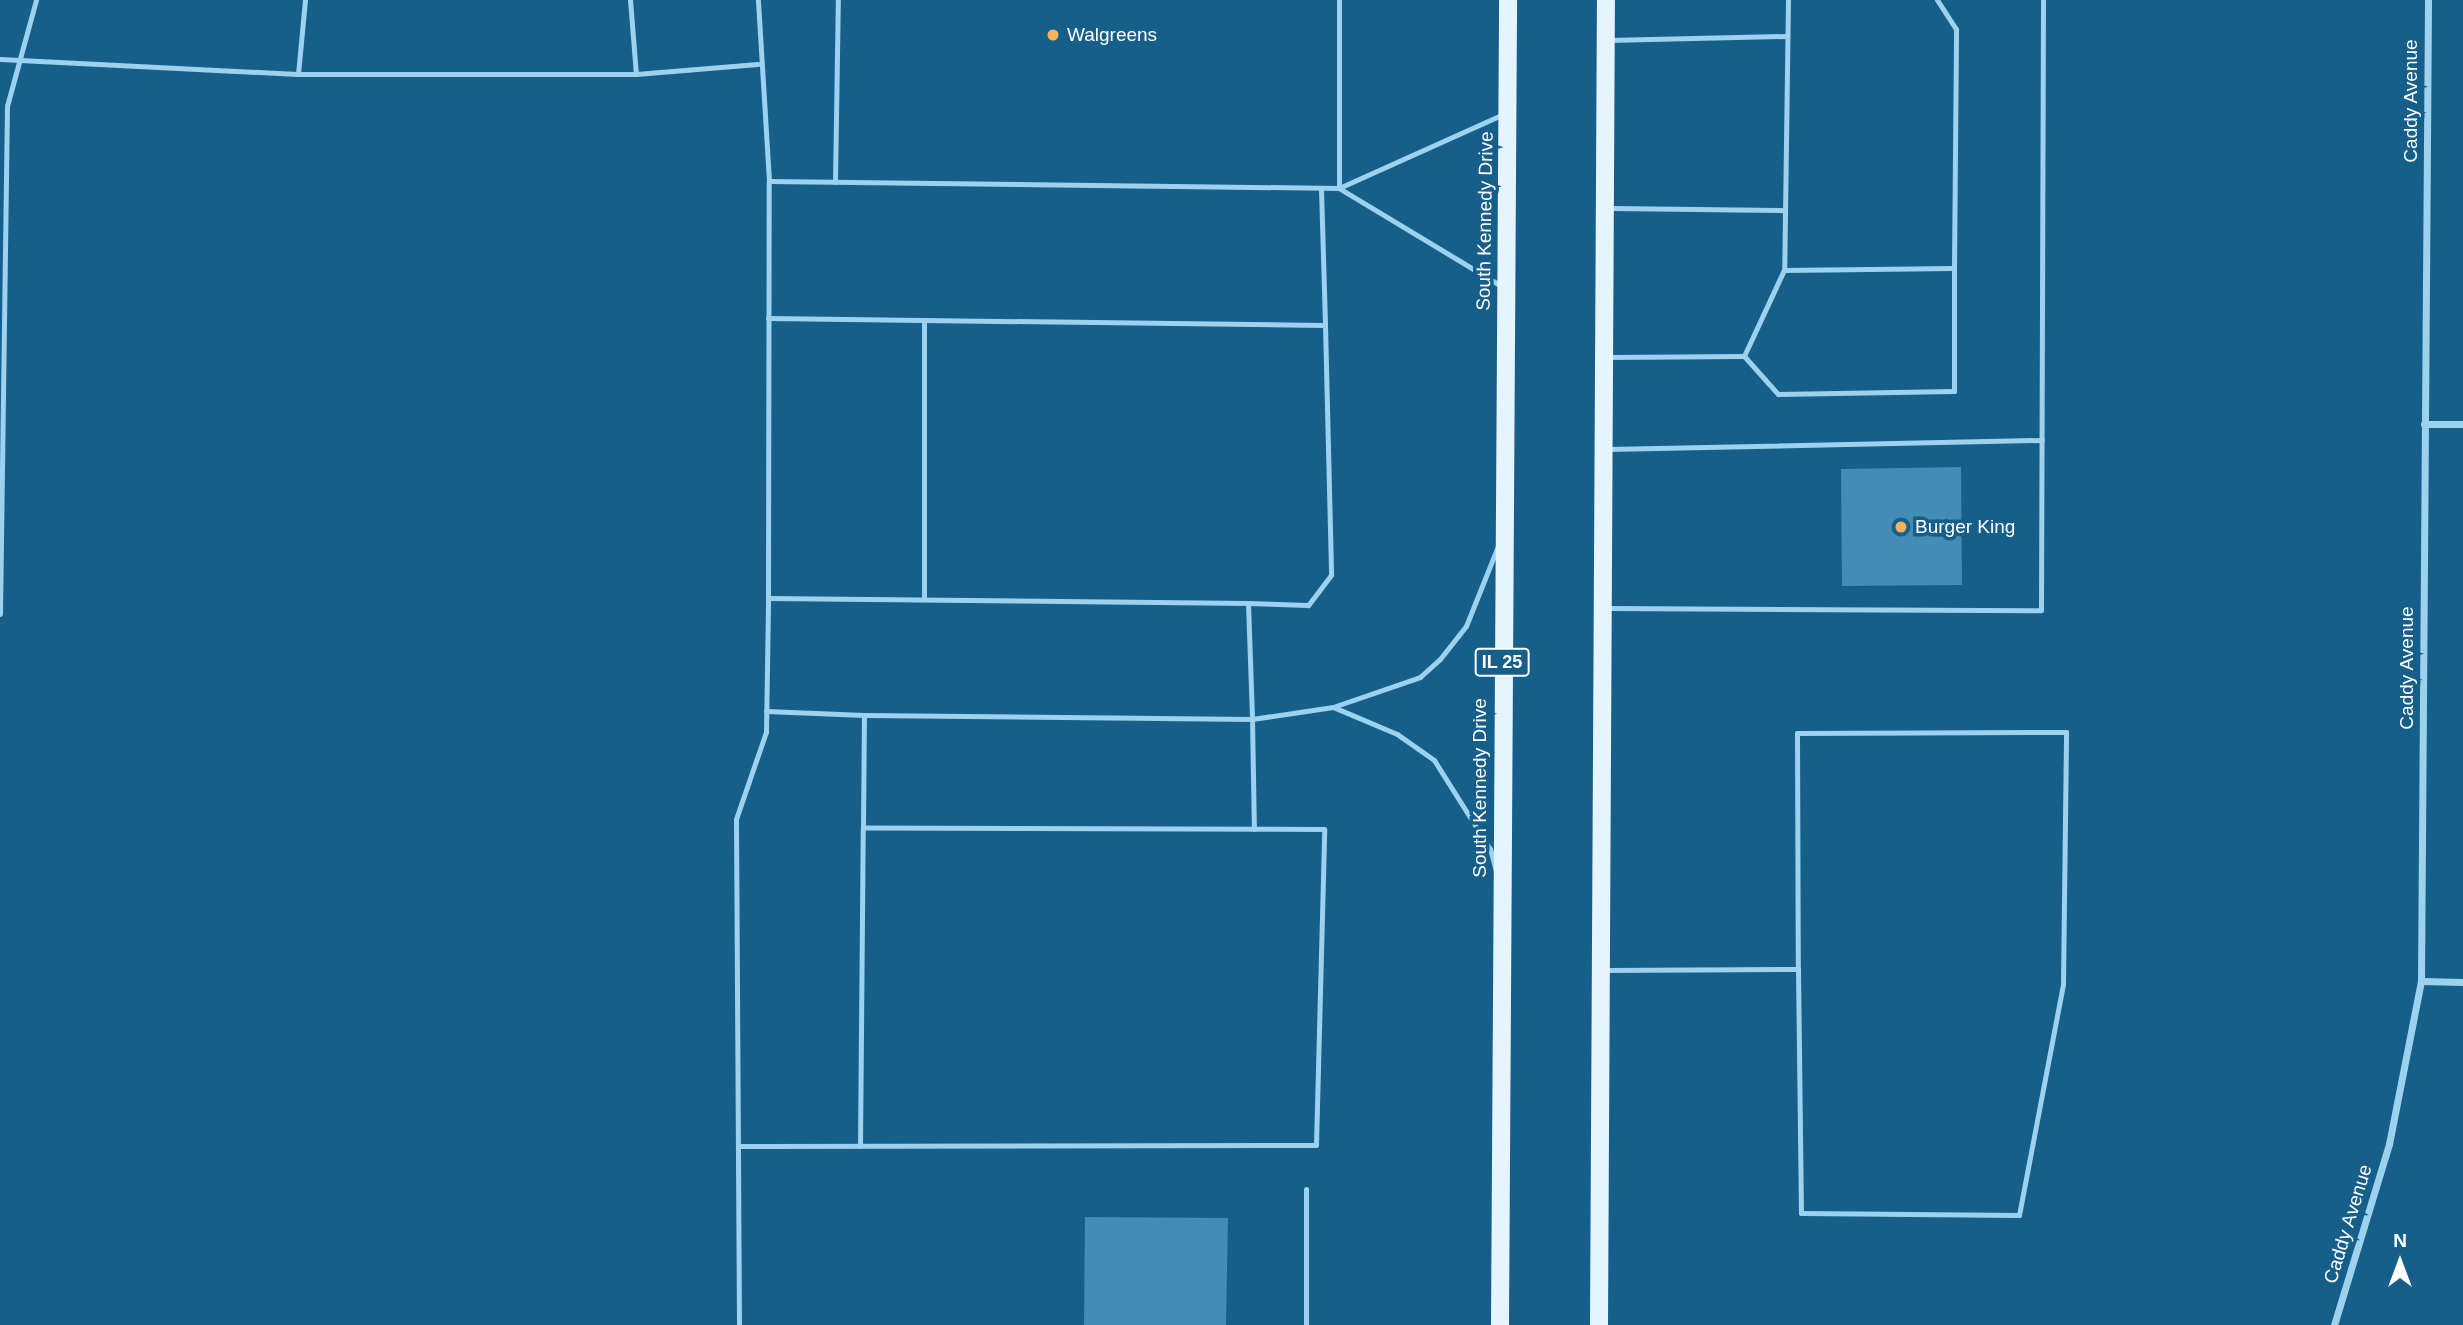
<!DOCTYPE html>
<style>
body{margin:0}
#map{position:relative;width:2463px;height:1325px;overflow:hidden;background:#155f8a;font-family:Helvetica,sans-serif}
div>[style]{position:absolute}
.building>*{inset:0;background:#428cb5}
.lane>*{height:5px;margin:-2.5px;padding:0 2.5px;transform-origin:2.5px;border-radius:2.5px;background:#9dd2ef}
.street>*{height:7px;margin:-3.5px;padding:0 3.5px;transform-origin:3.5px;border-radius:3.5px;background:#9dd2ef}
.primary>*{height:18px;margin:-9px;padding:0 9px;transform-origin:9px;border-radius:9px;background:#e5f4ff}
.dots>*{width:19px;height:19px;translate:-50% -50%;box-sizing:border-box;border:4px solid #155f8a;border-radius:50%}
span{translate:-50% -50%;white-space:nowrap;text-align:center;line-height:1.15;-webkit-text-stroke:7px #155f8a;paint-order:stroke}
.shield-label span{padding:2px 5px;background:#155f8a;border:2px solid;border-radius:5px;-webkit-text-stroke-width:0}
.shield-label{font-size:18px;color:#fff;font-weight:700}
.poi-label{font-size:19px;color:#fff}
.left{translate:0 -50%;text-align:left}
.street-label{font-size:19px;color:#fff}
.north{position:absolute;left:2365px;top:1227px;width:70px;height:70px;-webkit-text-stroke:5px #155f8a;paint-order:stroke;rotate:0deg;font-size:19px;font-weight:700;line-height:28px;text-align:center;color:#fff}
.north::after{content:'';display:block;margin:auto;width:24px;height:32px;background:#fff;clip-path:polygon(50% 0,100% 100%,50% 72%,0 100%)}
</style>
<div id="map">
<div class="building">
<i style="clip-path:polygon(1961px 467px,1962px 585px,1842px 586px,1841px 469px)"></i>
<i style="clip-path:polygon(1085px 1217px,1228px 1218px,1226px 1325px,1084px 1325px)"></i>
</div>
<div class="lane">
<i style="left:630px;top:0;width:74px;rotate:85.4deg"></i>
<i style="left:1788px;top:0;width:270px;rotate:90.8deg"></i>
<i style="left:1784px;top:270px;width:170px;rotate:-0.7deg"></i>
<i style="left:1954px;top:268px;width:239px;rotate:-89.5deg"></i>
<i style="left:1956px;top:29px;width:35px;rotate:-123deg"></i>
<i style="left:1608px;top:40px;width:179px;rotate:-1.3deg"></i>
<i style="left:0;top:59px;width:298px;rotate:2.9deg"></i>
<i style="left:298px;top:74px;width:338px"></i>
<i style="left:636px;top:74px;width:122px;rotate:-4.7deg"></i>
<i style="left:298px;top:74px;width:74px;rotate:-84.6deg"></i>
<i style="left:769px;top:181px;width:570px;rotate:0.7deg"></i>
<i style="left:1339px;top:188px;width:188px;rotate:-90deg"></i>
<i style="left:835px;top:182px;width:182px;rotate:-89.1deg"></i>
<i style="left:1321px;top:189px;width:136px;rotate:88.3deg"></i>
<i style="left:1610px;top:208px;width:175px;rotate:0.7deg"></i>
<i style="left:1503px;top:287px;width:192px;rotate:-148.9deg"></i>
<i style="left:1339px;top:188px;width:181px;rotate:-24.2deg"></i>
<i style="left:768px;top:318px;width:557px;rotate:0.72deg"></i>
<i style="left:1325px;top:325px;width:250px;rotate:88.6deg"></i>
<i style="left:1331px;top:575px;width:38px;rotate:127deg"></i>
<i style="left:1308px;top:605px;width:60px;rotate:-178.1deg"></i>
<i style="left:924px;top:320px;width:278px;rotate:90deg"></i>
<i style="left:1744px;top:356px;width:95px;rotate:-65.1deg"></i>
<i style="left:1607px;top:357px;width:137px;rotate:-0.4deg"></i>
<i style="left:1744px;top:356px;width:51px;rotate:48.2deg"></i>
<i style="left:1778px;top:394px;width:176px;rotate:-1deg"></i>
<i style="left:1954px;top:391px;width:123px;rotate:-90deg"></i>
<i style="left:1608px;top:449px;width:434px;rotate:-1.2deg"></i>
<i style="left:768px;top:598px;width:480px;rotate:0.6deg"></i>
<i style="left:1248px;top:603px;width:116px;rotate:88deg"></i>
<i style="left:1252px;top:719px;width:82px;rotate:-8.4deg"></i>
<i style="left:1606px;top:608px;width:435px;rotate:0.3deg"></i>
<i style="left:2041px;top:610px;width:610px;rotate:-89.81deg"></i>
<i style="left:0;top:614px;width:508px;rotate:-89.21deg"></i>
<i style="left:7px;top:106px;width:110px;rotate:-74.7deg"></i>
<i style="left:864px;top:715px;width:388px;rotate:0.6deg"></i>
<i style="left:1252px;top:719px;width:110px;rotate:89deg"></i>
<i style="left:1496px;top:871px;width:23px;rotate:-105deg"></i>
<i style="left:1490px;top:849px;width:105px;rotate:-122.2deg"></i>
<i style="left:1434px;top:760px;width:45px;rotate:-144.9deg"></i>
<i style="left:1397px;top:734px;width:69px;rotate:-157.1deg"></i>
<i style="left:1333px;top:707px;width:92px;rotate:-19deg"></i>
<i style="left:1420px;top:677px;width:27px;rotate:-42deg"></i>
<i style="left:1440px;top:659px;width:42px;rotate:-51.8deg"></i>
<i style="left:1466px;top:626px;width:86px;rotate:-68.2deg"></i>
<i style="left:1604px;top:970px;width:194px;rotate:-0.3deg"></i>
<i style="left:1798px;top:969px;width:244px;rotate:89.3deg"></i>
<i style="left:1801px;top:1213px;width:218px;rotate:0.5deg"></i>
<i style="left:2019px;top:1215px;width:235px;rotate:-79.2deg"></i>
<i style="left:2063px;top:984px;width:252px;rotate:-89.3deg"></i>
<i style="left:2066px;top:732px;width:269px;rotate:179.8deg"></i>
<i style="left:1797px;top:733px;width:236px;rotate:89.8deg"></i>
<i style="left:738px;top:1146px;width:578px;rotate:-0.1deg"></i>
<i style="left:1316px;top:1145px;width:316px;rotate:-88.5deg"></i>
<i style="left:1324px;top:829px;width:461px;rotate:-179.8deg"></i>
<i style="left:863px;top:827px;width:112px;rotate:-89.5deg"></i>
<i style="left:864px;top:715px;width:98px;rotate:-177.7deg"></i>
<i style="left:860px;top:1146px;width:319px;rotate:-89.5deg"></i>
<i style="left:739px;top:1325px;width:506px;rotate:-90.34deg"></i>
<i style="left:736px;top:819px;width:92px;rotate:-71deg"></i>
<i style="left:766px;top:732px;width:134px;rotate:-89.1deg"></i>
<i style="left:768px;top:598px;width:417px;rotate:-89.9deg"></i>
<i style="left:769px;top:181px;width:181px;rotate:-93.5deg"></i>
<i style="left:1306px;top:1325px;width:136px;rotate:-90deg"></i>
</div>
<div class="street">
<i style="left:2424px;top:424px;width:39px"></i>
<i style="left:2421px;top:981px;width:42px;rotate:1.4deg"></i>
<i style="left:2334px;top:1325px;width:189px;rotate:-73.1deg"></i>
<i style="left:2389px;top:1144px;width:166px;rotate:-78.9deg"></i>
<i style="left:2421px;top:981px;width:981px;rotate:-89.59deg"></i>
</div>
<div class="primary">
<i style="left:1500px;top:1325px;width:1325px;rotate:-89.65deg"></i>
<i style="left:1599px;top:1325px;width:1325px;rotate:-89.7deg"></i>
</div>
<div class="dots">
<i style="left:1053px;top:35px;background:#ffb05b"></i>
<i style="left:1901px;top:527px;background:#ffb05b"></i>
</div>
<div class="shield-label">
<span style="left:1502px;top:662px">IL 25</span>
</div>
<div class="poi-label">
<span class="left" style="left:1067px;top:35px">Walgreens</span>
<span class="left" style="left:1915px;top:527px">Burger King</span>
</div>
<div class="street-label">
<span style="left:2411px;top:101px;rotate:-90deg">Caddy Avenue</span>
<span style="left:1485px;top:221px;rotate:-89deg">South Kennedy Drive</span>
<span style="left:2407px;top:668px;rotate:-90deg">Caddy Avenue</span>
<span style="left:1480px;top:788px;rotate:-90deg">South Kennedy Drive</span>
<span style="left:2348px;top:1224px;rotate:-73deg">Caddy Avenue</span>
</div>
<div class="north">N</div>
</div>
